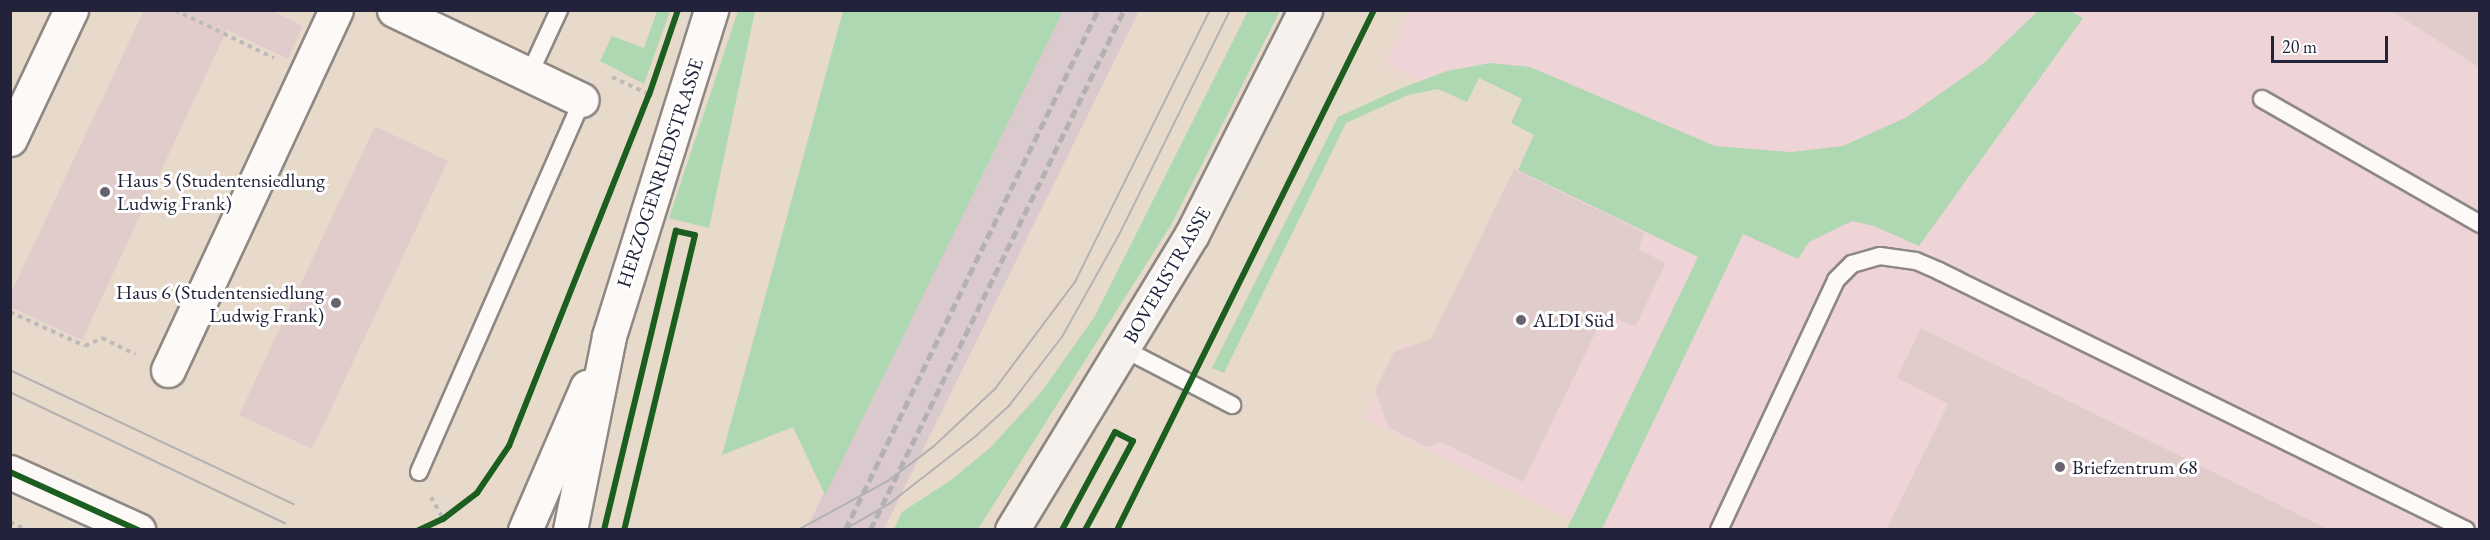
<!DOCTYPE html>
<meta charset="utf-8">
<style>
body{margin:0}
#map{position:relative;width:2490px;height:540px;overflow:hidden;background:#e8dacb;font-family:"EB Garamond",serif}
div>[style]{position:absolute}
.built>*{inset:0;background:#eed4d7}
.industrial>*{inset:0;background:#dacacd}
.green>*{inset:0;background:#aed8b1}
.building>*{inset:0;background:#e1cccc}
.path>*{height:4px;margin-top:-2px;transform-origin:0;background:repeating-linear-gradient(90deg,#bdbaba 0 4.5px,transparent 0 9px)}
.roads{filter:drop-shadow(2px 0 #8e8884) drop-shadow(-2px 0 #8e8884) drop-shadow(0 2px #8e8884) drop-shadow(0 -2px #8e8884)}
.service>*{height:16px;margin:-8px;padding:0 8px;transform-origin:8px;border-radius:8px;background:#fcf9f7}
.minor>*{height:33px;margin:-16.5px;padding:0 16.5px;transform-origin:16.5px;border-radius:16.5px;background:#fcf9f7}
.tertiary>*{height:33px;margin:-16.5px;padding:0 16.5px;transform-origin:16.5px;border-radius:16.5px;background:#fcf9f7}
.secondary>*{height:33px;margin:-16.5px;padding:0 16.5px;transform-origin:16.5px;border-radius:16.5px;background:#f6f1ed}
.tram>*{height:1.5px;margin:-0.75px;padding:0 0.75px;transform-origin:0.75px;border-radius:0.75px;background:#b3b1b2}
.rail>*{height:4.5px;margin-top:-2.25px;transform-origin:0;background:repeating-linear-gradient(90deg,#b3b1b2 0 9px,transparent 0 13.5px)}
.cycleway>*{height:6px;margin:-3px;padding:0 3px;transform-origin:3px;border-radius:3px;background:#1b5e20}
.dots>*{width:16px;height:16px;translate:-50% -50%;box-sizing:border-box;border:3px solid #fff;border-radius:50%}
span{translate:-50% -50%;white-space:nowrap;text-align:center;line-height:1.15;-webkit-text-stroke:6px #fff;paint-order:stroke}
.street-label{font-size:20px;color:#22223b}
.poi-label{font-size:20px;color:#22223b}
.left{translate:0 -50%;text-align:left}
.right{translate:-100% -50%;text-align:right}
.frame{position:absolute;inset:0;border:12px solid #22223b;pointer-events:none}
.scale{position:absolute;left:2271px;top:36px;width:117px;height:27px;box-sizing:border-box;border:3px solid #22223b;border-top:0;padding-left:8px;font-size:18px;line-height:21px;white-space:nowrap;color:#22223b;-webkit-text-stroke:4px #fff;paint-order:stroke}
</style>
<div id="map">
<div class="built">
<i style="clip-path:polygon(1409px 11px,2479px 11px,2479px 529px,1574px 529px,1577px 523px,1363px 418px,1400px 342px,1426px 353px,1533px 136px,1510px 123px,1521px 99px,1479px 79px,1467px 103px,1384px 64px)"></i>
</div>
<div class="industrial">
<i style="clip-path:polygon(1058px 11px,1139px 11px,884px 529px,806px 530px)"></i>
</div>
<div class="green">
<i style="clip-path:polygon(657px 11px,670px 11px,644px 84px,600px 61px,612px 36px,644px 48px)"></i>
<i style="clip-path:polygon(738px 11px,755px 11px,709px 228px,669px 218px)"></i>
<i style="clip-path:polygon(843px 11px,1063px 11px,825px 495px,793px 427px,722px 455px)"></i>
<i style="clip-path:polygon(1248px 11px,1280px 11px,1171px 225px,978px 529px,894px 529px,902px 512px,951px 480px,991px 447px,1042px 391px,1095px 316px)"></i>
<i style="clip-path:polygon(2038px 11px,2070px 11px,2083px 18px,1919px 246px,1874px 226px,1852px 221px,1809px 242px,1798px 259px,1743px 234px,1602px 529px,1567px 529px,1698px 257px,1518px 170px,1534px 135px,1511px 123px,1522px 99px,1479px 78px,1467px 102px,1438px 89px,1408px 95px,1346px 123px,1224px 373px,1212px 368px,1338px 117px,1399px 89px,1447px 71px,1490px 63px,1530px 67px,1715px 146px,1791px 152px,1843px 146px,1907px 117px,1985px 62px)"></i>
</div>
<div class="building">
<i style="clip-path:polygon(144px 10px,271px 10px,303px 26px,288px 59px,227px 30px,82px 340px,10px 307px,10px 295px)"></i>
<i style="clip-path:polygon(2390px 10px,2480px 10px,2480px 68px)"></i>
<i style="clip-path:polygon(375px 126px,448px 161px,312px 449px,239px 415px)"></i>
<i style="clip-path:polygon(1514px 169px,1645px 233px,1638px 249px,1666px 263px,1635px 327px,1605px 313px,1523px 482px,1441px 442px,1427px 447px,1389px 428px,1375px 390px,1394px 352px,1431px 339px)"></i>
<i style="clip-path:polygon(1921px 328px,2330px 530px,1886px 530px,1948px 404px,1897px 378px)"></i>
</div>
<div class="path">
<i style="left:175px;top:10px;width:110px;rotate:25.9deg"></i>
<i style="left:612px;top:77px;width:38px;rotate:25deg"></i>
<i style="left:10px;top:312px;width:82px;rotate:24.4deg"></i>
<i style="left:85px;top:346px;width:19px;rotate:-25deg"></i>
<i style="left:102px;top:338px;width:37px;rotate:26deg"></i>
<i style="left:431px;top:497px;width:25px;rotate:61deg"></i>
<i style="left:10px;top:522px;width:19px;rotate:25deg"></i>
</div>
<div class="roads">
<div class="service">
<i style="left:529px;top:75px;width:72px;rotate:-65.2deg"></i>
<i style="left:2262px;top:99px;width:251px;rotate:29.8deg"></i>
<i style="left:1124px;top:349px;width:122px;rotate:27.4deg"></i>
<i style="left:419px;top:472px;width:406px;rotate:-66.3deg"></i>
<i style="left:1719px;top:530px;width:276px;rotate:-64.9deg"></i>
<i style="left:1836px;top:280px;width:23px;rotate:-45deg"></i>
<i style="left:1852px;top:264px;width:29px;rotate:-16deg"></i>
<i style="left:1880px;top:256px;width:36px;rotate:8deg"></i>
<i style="left:1916px;top:261px;width:25px;rotate:23deg"></i>
<i style="left:1939px;top:271px;width:587px;rotate:26.17deg"></i>
</div>
<div class="minor">
<i style="left:394px;top:10px;width:208px;rotate:25.6deg"></i>
<i style="left:10px;top:139px;width:143px;rotate:-64.7deg"></i>
<i style="left:168px;top:370px;width:397px;rotate:-65deg"></i>
</div>
<div class="tertiary">
<i style="left:10px;top:472px;width:141px;rotate:24.4deg"></i>
<i style="left:525px;top:530px;width:156px;rotate:-66.6deg"></i>
<i style="left:570px;top:530px;width:198px;rotate:-78.6deg"></i>
<i style="left:609px;top:336px;width:342px;rotate:-72.6deg"></i>
</div>
<div class="secondary">
<i style="left:1012px;top:530px;width:346px;rotate:-58.7deg"></i>
<i style="left:1192px;top:234px;width:251px;rotate:-63.2deg"></i>
</div>
</div>
<div class="tram">
<i style="left:10px;top:370px;width:314px;rotate:25.3deg"></i>
<i style="left:10px;top:392px;width:305px;rotate:25.5deg"></i>
<i style="left:798px;top:530px;width:102px;rotate:-28.6deg"></i>
<i style="left:888px;top:481px;width:56px;rotate:-37.1deg"></i>
<i style="left:933px;top:447px;width:85px;rotate:-43.1deg"></i>
<i style="left:995px;top:389px;width:134px;rotate:-53.2deg"></i>
<i style="left:1075px;top:282px;width:304px;rotate:-63.6deg"></i>
<i style="left:844px;top:530px;width:52px;rotate:-30deg"></i>
<i style="left:889px;top:504px;width:110px;rotate:-38deg"></i>
<i style="left:976px;top:436px;width:45px;rotate:-42.3deg"></i>
<i style="left:1009px;top:406px;width:87px;rotate:-52.5deg"></i>
<i style="left:1062px;top:337px;width:115px;rotate:-60.8deg"></i>
<i style="left:1118px;top:237px;width:253px;rotate:-63.7deg"></i>
</div>
<div class="rail">
<i style="left:845px;top:530px;width:578px;rotate:-64.06deg"></i>
<i style="left:870px;top:530px;width:579px;rotate:-63.97deg"></i>
</div>
<div class="cycleway">
<i style="left:10px;top:472px;width:141px;rotate:24.4deg"></i>
<i style="left:419px;top:530px;width:26px;rotate:-25deg"></i>
<i style="left:443px;top:519px;width:43px;rotate:-37.4deg"></i>
<i style="left:477px;top:493px;width:57px;rotate:-55.8deg"></i>
<i style="left:509px;top:446px;width:378px;rotate:-68.3deg"></i>
<i style="left:649px;top:95px;width:90px;rotate:-71.2deg"></i>
<i style="left:604px;top:530px;width:308px;rotate:-76.5deg"></i>
<i style="left:676px;top:231px;width:19px;rotate:12deg"></i>
<i style="left:695px;top:235px;width:303px;rotate:103.5deg"></i>
<i style="left:1062px;top:530px;width:111px;rotate:-61.6deg"></i>
<i style="left:1115px;top:432px;width:20px;rotate:27deg"></i>
<i style="left:1133px;top:441px;width:101px;rotate:118.3deg"></i>
<i style="left:1117px;top:530px;width:580px;rotate:-63.7deg"></i>
</div>
<div class="dots">
<i style="left:105px;top:192px;background:#67626d"></i>
<i style="left:336px;top:303px;background:#67626d"></i>
<i style="left:1521px;top:320px;background:#67626d"></i>
<i style="left:2060px;top:467px;background:#67626d"></i>
</div>
<div class="street-label">
<span style="left:660px;top:173px;rotate:-72deg">HERZOGENRIEDSTRASSE</span>
<span style="left:1167px;top:275px;rotate:-60deg">BOVERISTRASSE</span>
</div>
<div class="poi-label">
<span class="left" style="left:117px;top:192px">Haus 5 (Studentensiedlung<br>Ludwig Frank)</span>
<span class="right" style="left:324px;top:304px">Haus 6 (Studentensiedlung<br>Ludwig Frank)</span>
<span class="left" style="left:1533px;top:320px">ALDI Süd</span>
<span class="left" style="left:2072px;top:467px">Briefzentrum 68</span>
</div>
<div class="frame"></div>
<div class="scale">20 m</div>
</div>
